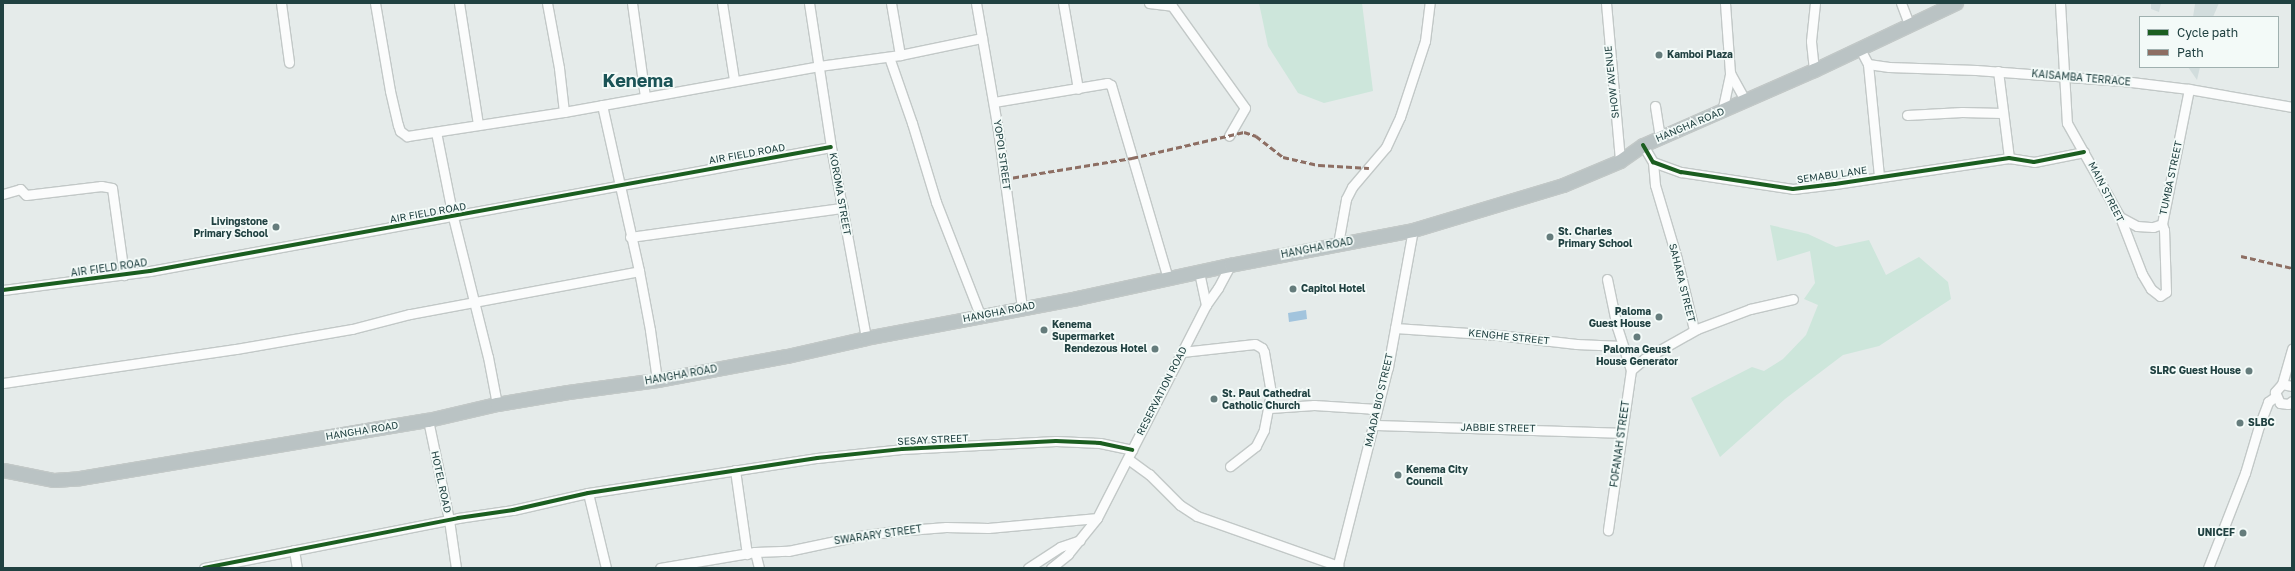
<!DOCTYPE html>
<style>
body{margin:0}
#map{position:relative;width:2295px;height:571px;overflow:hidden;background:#e5ebea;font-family:"Golos Text",sans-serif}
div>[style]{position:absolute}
.built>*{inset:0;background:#d2dddd}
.green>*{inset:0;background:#cde6db}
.water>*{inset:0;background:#a2c4dd}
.roads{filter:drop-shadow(1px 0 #c2c8c7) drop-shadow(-1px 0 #c2c8c7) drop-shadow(0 1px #c2c8c7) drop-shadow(0 -1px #c2c8c7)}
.minor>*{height:9px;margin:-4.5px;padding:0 4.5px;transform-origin:4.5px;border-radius:4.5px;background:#fbfcfc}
.highway>*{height:13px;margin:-6.5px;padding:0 6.5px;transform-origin:6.5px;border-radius:6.5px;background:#bac3c4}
.quiet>*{height:3px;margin-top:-1.5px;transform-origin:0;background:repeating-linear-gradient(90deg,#8d6e63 0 6px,transparent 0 9px)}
.cycleway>*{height:4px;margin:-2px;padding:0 2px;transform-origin:2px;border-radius:2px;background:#1b5e20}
.dots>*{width:11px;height:11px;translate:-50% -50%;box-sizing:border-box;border:2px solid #f3faf8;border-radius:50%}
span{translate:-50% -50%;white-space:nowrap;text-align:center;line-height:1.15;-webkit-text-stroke:3.5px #f3faf8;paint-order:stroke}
.poi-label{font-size:10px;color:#204141;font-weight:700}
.left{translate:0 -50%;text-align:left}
.right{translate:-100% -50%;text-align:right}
.street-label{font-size:10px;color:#204141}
.town-label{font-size:18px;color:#1a5356;font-weight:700}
.frame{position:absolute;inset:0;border:4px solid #204141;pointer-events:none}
.legend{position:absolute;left:2139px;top:16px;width:140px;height:52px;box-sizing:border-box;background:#f3faf8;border:1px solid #9fb0af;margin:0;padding:5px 7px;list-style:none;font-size:12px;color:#204141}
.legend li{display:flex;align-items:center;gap:8px;height:20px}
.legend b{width:20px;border:1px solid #9fb0af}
</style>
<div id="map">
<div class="built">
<i style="clip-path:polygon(2151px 3px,2161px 3px,2159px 12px,2151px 9px)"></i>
<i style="clip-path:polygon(2189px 3px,2219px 3px,2213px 17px,2193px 17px,2195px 4px)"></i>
<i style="clip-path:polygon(2188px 67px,2200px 67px,2197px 80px)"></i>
</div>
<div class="green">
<i style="clip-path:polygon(1259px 3px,1362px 3px,1373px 91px,1324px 103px,1298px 93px,1268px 46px)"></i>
<i style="clip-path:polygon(1770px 225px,1808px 234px,1836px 247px,1869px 240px,1886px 275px,1919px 257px,1948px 282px,1951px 299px,1879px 346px,1843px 355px,1785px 399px,1720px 457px,1691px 398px,1752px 367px,1764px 371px,1783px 359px,1806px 335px,1818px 305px,1804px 299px,1815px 283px,1810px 251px,1777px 261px)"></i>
</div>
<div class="water">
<i style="clip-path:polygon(1306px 310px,1307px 319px,1289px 322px,1288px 313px)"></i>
</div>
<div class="roads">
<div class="minor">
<i style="left:281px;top:3px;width:60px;rotate:82.3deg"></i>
<i style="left:375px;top:3px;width:89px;rotate:80.3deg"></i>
<i style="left:390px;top:91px;width:35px;rotate:77deg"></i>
<i style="left:398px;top:125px;width:6px;rotate:72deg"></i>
<i style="left:400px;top:131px;width:9px;rotate:36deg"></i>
<i style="left:407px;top:136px;width:159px;rotate:-8.7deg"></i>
<i style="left:564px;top:112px;width:259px;rotate:-10.2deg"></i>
<i style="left:819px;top:66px;width:82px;rotate:-7.7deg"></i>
<i style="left:900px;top:55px;width:84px;rotate:-11.7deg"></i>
<i style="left:459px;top:3px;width:122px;rotate:81.1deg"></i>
<i style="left:547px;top:3px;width:66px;rotate:79.5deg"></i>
<i style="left:559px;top:68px;width:44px;rotate:83.5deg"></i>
<i style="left:632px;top:3px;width:95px;rotate:82.1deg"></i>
<i style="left:722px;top:3px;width:78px;rotate:81.1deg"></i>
<i style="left:809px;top:3px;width:146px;rotate:81.3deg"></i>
<i style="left:831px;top:147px;width:194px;rotate:79.6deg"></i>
<i style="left:891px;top:3px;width:53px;rotate:80.2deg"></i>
<i style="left:976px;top:3px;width:129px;rotate:80.2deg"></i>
<i style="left:998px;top:130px;width:179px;rotate:82.3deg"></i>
<i style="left:1063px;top:3px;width:87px;rotate:80.1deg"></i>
<i style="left:1149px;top:3px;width:23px;rotate:7deg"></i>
<i style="left:1172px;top:6px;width:125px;rotate:54.4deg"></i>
<i style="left:1245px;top:108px;width:32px;rotate:120deg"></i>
<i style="left:1606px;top:3px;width:159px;rotate:84.9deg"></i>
<i style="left:1901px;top:3px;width:22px;rotate:69deg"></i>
<i style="left:2060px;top:3px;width:120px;rotate:86.7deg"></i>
<i style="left:2067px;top:123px;width:108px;rotate:60.6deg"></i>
<i style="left:2120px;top:217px;width:61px;rotate:68.9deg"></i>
<i style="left:2142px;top:274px;width:17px;rotate:59deg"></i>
<i style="left:2151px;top:289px;width:11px;rotate:38deg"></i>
<i style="left:2160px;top:296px;width:7px;rotate:-34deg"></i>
<i style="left:2166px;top:292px;width:62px;rotate:-91.8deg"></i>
<i style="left:2164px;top:230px;width:6px;rotate:-108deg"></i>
<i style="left:1859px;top:47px;width:19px;rotate:62deg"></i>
<i style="left:1868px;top:64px;width:113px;rotate:84.4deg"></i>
<i style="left:889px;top:57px;width:70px;rotate:70.8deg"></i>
<i style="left:912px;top:123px;width:83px;rotate:73.1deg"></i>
<i style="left:936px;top:202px;width:121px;rotate:68.7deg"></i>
<i style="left:1868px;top:64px;width:21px;rotate:8deg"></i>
<i style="left:1889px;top:67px;width:87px;rotate:2deg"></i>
<i style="left:1976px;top:70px;width:147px;rotate:4.3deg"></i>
<i style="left:2123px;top:81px;width:66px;rotate:6.9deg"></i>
<i style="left:2189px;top:89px;width:105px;rotate:9.9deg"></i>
<i style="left:1814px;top:70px;width:29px;rotate:-96deg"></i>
<i style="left:1811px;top:41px;width:38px;rotate:-84deg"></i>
<i style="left:1998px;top:71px;width:88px;rotate:82.8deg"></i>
<i style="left:1730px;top:73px;width:31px;rotate:61deg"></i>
<i style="left:994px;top:102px;width:115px;rotate:-9.5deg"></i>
<i style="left:1107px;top:83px;width:4px;rotate:27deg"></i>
<i style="left:1111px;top:85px;width:202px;rotate:73.6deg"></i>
<i style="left:602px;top:105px;width:170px;rotate:77.4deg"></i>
<i style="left:639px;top:271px;width:60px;rotate:79.4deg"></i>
<i style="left:650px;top:330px;width:50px;rotate:82deg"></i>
<i style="left:1655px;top:106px;width:32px;rotate:81deg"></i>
<i style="left:1722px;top:112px;width:40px;rotate:-78deg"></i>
<i style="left:1730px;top:73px;width:70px;rotate:-94.1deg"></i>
<i style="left:1907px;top:115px;width:55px;rotate:-3.1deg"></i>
<i style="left:1962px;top:112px;width:40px;rotate:1.4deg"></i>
<i style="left:436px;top:132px;width:87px;rotate:78.7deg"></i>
<i style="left:453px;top:217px;width:144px;rotate:76deg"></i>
<i style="left:488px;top:357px;width:48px;rotate:79.2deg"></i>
<i style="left:1643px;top:145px;width:20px;rotate:60deg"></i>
<i style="left:1653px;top:162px;width:30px;rotate:20deg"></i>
<i style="left:1681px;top:172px;width:113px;rotate:8.6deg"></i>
<i style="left:1793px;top:189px;width:42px;rotate:-6.8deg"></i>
<i style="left:1835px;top:184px;width:176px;rotate:-8.5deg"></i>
<i style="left:2009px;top:158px;width:25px;rotate:9deg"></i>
<i style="left:2034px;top:162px;width:51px;rotate:-11.3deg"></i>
<i style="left:1653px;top:162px;width:23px;rotate:85deg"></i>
<i style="left:1655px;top:185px;width:77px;rotate:73.4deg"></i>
<i style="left:1677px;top:259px;width:73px;rotate:76.5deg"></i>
<i style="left:3px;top:194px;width:18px;rotate:-16deg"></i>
<i style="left:20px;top:189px;width:8px;rotate:45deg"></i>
<i style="left:26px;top:195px;width:76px;rotate:-6.8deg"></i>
<i style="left:101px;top:186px;width:11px;rotate:10deg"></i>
<i style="left:112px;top:188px;width:88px;rotate:82.1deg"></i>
<i style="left:2120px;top:217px;width:19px;rotate:28deg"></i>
<i style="left:2137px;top:226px;width:16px;rotate:4deg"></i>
<i style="left:2153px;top:227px;width:9px;rotate:-18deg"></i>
<i style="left:2162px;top:224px;width:138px;rotate:-78.7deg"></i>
<i style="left:630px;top:237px;width:215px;rotate:-7.8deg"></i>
<i style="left:1338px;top:244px;width:46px;rotate:-79.9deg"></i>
<i style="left:1346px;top:199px;width:13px;rotate:-63deg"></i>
<i style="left:1352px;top:187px;width:52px;rotate:-49.6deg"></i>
<i style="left:1386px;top:147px;width:33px;rotate:-65deg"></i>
<i style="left:1400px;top:117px;width:80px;rotate:-71.8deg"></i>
<i style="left:1425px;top:41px;width:38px;rotate:-83deg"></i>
<i style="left:1199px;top:272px;width:34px;rotate:78deg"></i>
<i style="left:1607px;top:279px;width:49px;rotate:78.2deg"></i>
<i style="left:1617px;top:327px;width:45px;rotate:72deg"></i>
<i style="left:1631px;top:370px;width:162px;rotate:98.2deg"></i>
<i style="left:3px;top:290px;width:148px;rotate:-7.4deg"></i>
<i style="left:150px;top:271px;width:692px;rotate:-10.32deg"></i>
<i style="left:1395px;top:328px;width:103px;rotate:3.9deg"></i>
<i style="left:1498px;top:335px;width:79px;rotate:6.6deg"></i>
<i style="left:1576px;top:344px;width:46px;rotate:2.5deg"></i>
<i style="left:1182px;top:352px;width:73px;rotate:-6.3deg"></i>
<i style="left:1255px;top:344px;width:8px;rotate:30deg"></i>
<i style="left:1262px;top:348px;width:4px;rotate:63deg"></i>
<i style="left:1264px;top:352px;width:42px;rotate:80.3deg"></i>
<i style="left:1271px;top:393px;width:38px;rotate:101deg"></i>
<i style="left:1264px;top:430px;width:18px;rotate:117deg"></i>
<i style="left:1256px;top:446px;width:33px;rotate:142deg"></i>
<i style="left:1631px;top:370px;width:17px;rotate:-40deg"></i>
<i style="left:1644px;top:359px;width:61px;rotate:-29.5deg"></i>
<i style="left:1697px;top:329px;width:57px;rotate:-20.7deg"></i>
<i style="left:1750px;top:309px;width:44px;rotate:-13.1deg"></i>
<i style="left:3px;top:383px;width:235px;rotate:-8.3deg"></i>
<i style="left:236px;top:349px;width:118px;rotate:-9.8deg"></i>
<i style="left:352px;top:329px;width:60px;rotate:-14.5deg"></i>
<i style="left:410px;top:314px;width:233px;rotate:-10.6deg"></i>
<i style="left:2282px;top:384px;width:37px;rotate:-74deg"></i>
<i style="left:2292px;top:386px;width:10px;rotate:-169deg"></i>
<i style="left:2282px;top:384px;width:11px;rotate:131deg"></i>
<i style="left:2275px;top:392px;width:12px;rotate:66deg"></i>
<i style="left:2280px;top:403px;width:8px;rotate:7deg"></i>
<i style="left:2288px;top:404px;width:5px;rotate:-37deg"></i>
<i style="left:1270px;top:408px;width:44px;rotate:-3.9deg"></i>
<i style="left:1314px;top:405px;width:63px;rotate:3.6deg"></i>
<i style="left:428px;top:420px;width:102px;rotate:78.1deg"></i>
<i style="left:449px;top:520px;width:49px;rotate:81.7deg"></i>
<i style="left:1373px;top:425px;width:249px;rotate:1.8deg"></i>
<i style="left:1128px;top:459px;width:26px;rotate:36deg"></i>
<i style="left:1149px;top:474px;width:44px;rotate:45deg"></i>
<i style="left:1180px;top:505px;width:20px;rotate:33deg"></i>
<i style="left:1197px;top:516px;width:150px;rotate:19.5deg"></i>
<i style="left:735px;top:470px;width:85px;rotate:81.9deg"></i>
<i style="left:588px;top:493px;width:77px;rotate:76.5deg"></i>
<i style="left:294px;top:550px;width:18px;rotate:81deg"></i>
<i style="left:755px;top:552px;width:16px;rotate:76deg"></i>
<i style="left:204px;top:568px;width:259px;rotate:-11.1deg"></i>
<i style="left:458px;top:518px;width:56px;rotate:-8.3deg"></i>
<i style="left:513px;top:510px;width:77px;rotate:-12.8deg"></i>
<i style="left:588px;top:493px;width:232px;rotate:-8.7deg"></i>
<i style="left:817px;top:458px;width:85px;rotate:-6deg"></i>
<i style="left:902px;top:449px;width:154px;rotate:-3deg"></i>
<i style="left:1056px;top:441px;width:44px;rotate:2.6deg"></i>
<i style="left:1100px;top:443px;width:33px;rotate:12deg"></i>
<i style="left:660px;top:568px;width:96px;rotate:-9.6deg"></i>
<i style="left:755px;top:552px;width:33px;rotate:-2deg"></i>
<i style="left:788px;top:551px;width:73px;rotate:-11.9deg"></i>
<i style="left:859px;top:536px;width:36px;rotate:-8deg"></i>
<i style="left:895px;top:531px;width:51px;rotate:-4.5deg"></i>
<i style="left:946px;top:527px;width:42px;rotate:1.4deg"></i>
<i style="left:988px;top:528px;width:109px;rotate:-5.2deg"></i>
<i style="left:1028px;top:568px;width:38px;rotate:-33deg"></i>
<i style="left:1060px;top:547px;width:21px;rotate:-19deg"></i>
<i style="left:1051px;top:568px;width:22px;rotate:-39deg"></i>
<i style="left:1068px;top:554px;width:46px;rotate:-51.1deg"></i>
<i style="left:1097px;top:518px;width:239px;rotate:-62.9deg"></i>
<i style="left:1206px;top:305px;width:21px;rotate:-55deg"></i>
<i style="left:1218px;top:288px;width:26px;rotate:-62deg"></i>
<i style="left:1337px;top:568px;width:207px;rotate:-75.8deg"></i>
<i style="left:1388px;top:367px;width:139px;rotate:-79.7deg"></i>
<i style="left:2208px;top:568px;width:102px;rotate:-68.7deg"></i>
<i style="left:2245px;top:473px;width:49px;rotate:-73.4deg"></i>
<i style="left:2259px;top:426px;width:26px;rotate:-69deg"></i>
<i style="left:2268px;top:402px;width:9px;rotate:-36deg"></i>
</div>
<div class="highway">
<i style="left:3px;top:470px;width:52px;rotate:11.1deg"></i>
<i style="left:54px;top:480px;width:26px;rotate:-4deg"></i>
<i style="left:80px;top:478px;width:353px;rotate:-9.5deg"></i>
<i style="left:428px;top:420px;width:71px;rotate:-13.1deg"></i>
<i style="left:497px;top:404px;width:72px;rotate:-9.6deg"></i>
<i style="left:568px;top:392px;width:90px;rotate:-7.7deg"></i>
<i style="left:657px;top:380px;width:132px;rotate:-10.5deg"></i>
<i style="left:787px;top:356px;width:81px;rotate:-12.8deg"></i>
<i style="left:866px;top:338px;width:215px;rotate:-10.7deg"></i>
<i style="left:1077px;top:298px;width:157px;rotate:-12.2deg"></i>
<i style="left:1230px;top:265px;width:186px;rotate:-10.8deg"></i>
<i style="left:1413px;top:230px;width:157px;rotate:-16.7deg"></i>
<i style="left:1563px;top:185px;width:62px;rotate:-22.8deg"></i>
<i style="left:1620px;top:161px;width:28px;rotate:-35deg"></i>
<i style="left:1643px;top:145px;width:187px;rotate:-23.7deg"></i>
<i style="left:1814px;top:70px;width:157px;rotate:-25.3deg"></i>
</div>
</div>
<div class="quiet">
<i style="left:1004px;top:179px;width:130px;rotate:-9.3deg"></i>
<i style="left:1132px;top:158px;width:115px;rotate:-13.1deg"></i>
<i style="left:1244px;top:132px;width:13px;rotate:18deg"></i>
<i style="left:1256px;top:136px;width:34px;rotate:38deg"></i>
<i style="left:1283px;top:157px;width:37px;rotate:13deg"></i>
<i style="left:1319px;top:165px;width:50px;rotate:3.4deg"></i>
<i style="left:2241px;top:256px;width:52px;rotate:13.2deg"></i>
</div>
<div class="cycleway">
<i style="left:1643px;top:145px;width:20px;rotate:60deg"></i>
<i style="left:1653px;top:162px;width:30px;rotate:20deg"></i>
<i style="left:1681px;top:172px;width:113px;rotate:8.6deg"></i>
<i style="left:1793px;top:189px;width:42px;rotate:-6.8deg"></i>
<i style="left:1835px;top:184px;width:176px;rotate:-8.5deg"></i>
<i style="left:2009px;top:158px;width:25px;rotate:9deg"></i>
<i style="left:2034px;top:162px;width:51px;rotate:-11.3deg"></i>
<i style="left:3px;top:290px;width:148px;rotate:-7.4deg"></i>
<i style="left:150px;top:271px;width:692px;rotate:-10.32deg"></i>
<i style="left:204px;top:568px;width:259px;rotate:-11.1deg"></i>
<i style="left:458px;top:518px;width:56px;rotate:-8.3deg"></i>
<i style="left:513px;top:510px;width:77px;rotate:-12.8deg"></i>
<i style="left:588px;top:493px;width:232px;rotate:-8.7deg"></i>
<i style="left:817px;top:458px;width:85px;rotate:-6deg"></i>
<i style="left:902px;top:449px;width:154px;rotate:-3deg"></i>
<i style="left:1056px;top:441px;width:44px;rotate:2.6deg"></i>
<i style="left:1100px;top:443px;width:33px;rotate:12deg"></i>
</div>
<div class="dots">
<i style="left:1659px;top:55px;background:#657c7c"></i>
<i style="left:276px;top:227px;background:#657c7c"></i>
<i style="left:1550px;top:237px;background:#657c7c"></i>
<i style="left:1293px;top:289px;background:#657c7c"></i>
<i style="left:1659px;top:317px;background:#657c7c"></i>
<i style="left:1044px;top:330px;background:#657c7c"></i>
<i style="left:1637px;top:337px;background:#657c7c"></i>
<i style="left:1155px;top:349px;background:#657c7c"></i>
<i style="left:2249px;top:371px;background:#657c7c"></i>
<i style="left:1214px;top:399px;background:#657c7c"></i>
<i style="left:2240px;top:423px;background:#657c7c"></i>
<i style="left:1398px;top:475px;background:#657c7c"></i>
<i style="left:2243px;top:533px;background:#657c7c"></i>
</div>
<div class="poi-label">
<span class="left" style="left:1667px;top:55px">Kamboi Plaza</span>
<span class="right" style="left:268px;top:227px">Livingstone<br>Primary School</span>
<span class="left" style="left:1558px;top:237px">St. Charles<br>Primary School</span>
<span class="left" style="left:1301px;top:289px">Capitol Hotel</span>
<span class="right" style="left:1651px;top:317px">Paloma<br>Guest House</span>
<span class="left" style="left:1052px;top:330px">Kenema<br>Supermarket</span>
<span class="right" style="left:1147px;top:349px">Rendezous Hotel</span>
<span style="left:1637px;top:355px">Paloma Geust<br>House Generator</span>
<span class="right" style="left:2241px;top:371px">SLRC Guest House</span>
<span class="left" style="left:1222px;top:399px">St. Paul Cathedral<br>Catholic Church</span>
<span class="left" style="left:2248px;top:423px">SLBC</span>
<span class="left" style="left:1406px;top:475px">Kenema City<br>Council</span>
<span class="right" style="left:2235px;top:533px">UNICEF</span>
</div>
<div class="street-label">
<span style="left:2081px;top:78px;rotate:5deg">KAISAMBA TERRACE</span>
<span style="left:1612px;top:82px;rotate:-96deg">SHOW AVENUE</span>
<span style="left:1690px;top:125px;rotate:-23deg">HANGHA ROAD</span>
<span style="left:747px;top:154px;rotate:-10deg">AIR FIELD ROAD</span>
<span style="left:1002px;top:155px;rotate:82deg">YOPOI STREET</span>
<span style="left:1832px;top:175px;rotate:-8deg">SEMABU LANE</span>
<span style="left:2171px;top:178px;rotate:-78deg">TUMBA STREET</span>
<span style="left:2106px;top:192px;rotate:63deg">MAIN STREET</span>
<span style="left:840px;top:194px;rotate:80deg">KOROMA STREET</span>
<span style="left:428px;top:213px;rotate:-10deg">AIR FIELD ROAD</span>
<span style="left:1317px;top:248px;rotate:-11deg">HANGHA ROAD</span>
<span style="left:109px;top:268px;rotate:-8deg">AIR FIELD ROAD</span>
<span style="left:1682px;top:283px;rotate:76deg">SAHARA STREET</span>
<span style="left:999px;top:312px;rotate:-11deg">HANGHA ROAD</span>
<span style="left:1509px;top:337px;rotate:6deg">KENGHE STREET</span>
<span style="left:681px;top:375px;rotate:-10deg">HANGHA ROAD</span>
<span style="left:1162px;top:391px;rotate:-63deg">RESERVATION ROAD</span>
<span style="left:1379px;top:400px;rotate:-77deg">MAADA BIO STREET</span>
<span style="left:1498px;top:428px;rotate:1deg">JABBIE STREET</span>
<span style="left:362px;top:431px;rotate:-9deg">HANGHA ROAD</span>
<span style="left:933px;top:440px;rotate:-3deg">SESAY STREET</span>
<span style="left:1620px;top:444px;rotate:-82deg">FOFANAH STREET</span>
<span style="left:441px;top:482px;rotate:78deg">HOTEL ROAD</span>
<span style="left:878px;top:535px;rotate:-8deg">SWARARY STREET</span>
</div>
<div class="town-label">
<span style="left:638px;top:80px">Kenema</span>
</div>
<div class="frame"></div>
<ul class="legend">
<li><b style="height:5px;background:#1b5e20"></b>Cycle path</li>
<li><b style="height:5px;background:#8d6e63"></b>Path</li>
</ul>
</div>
